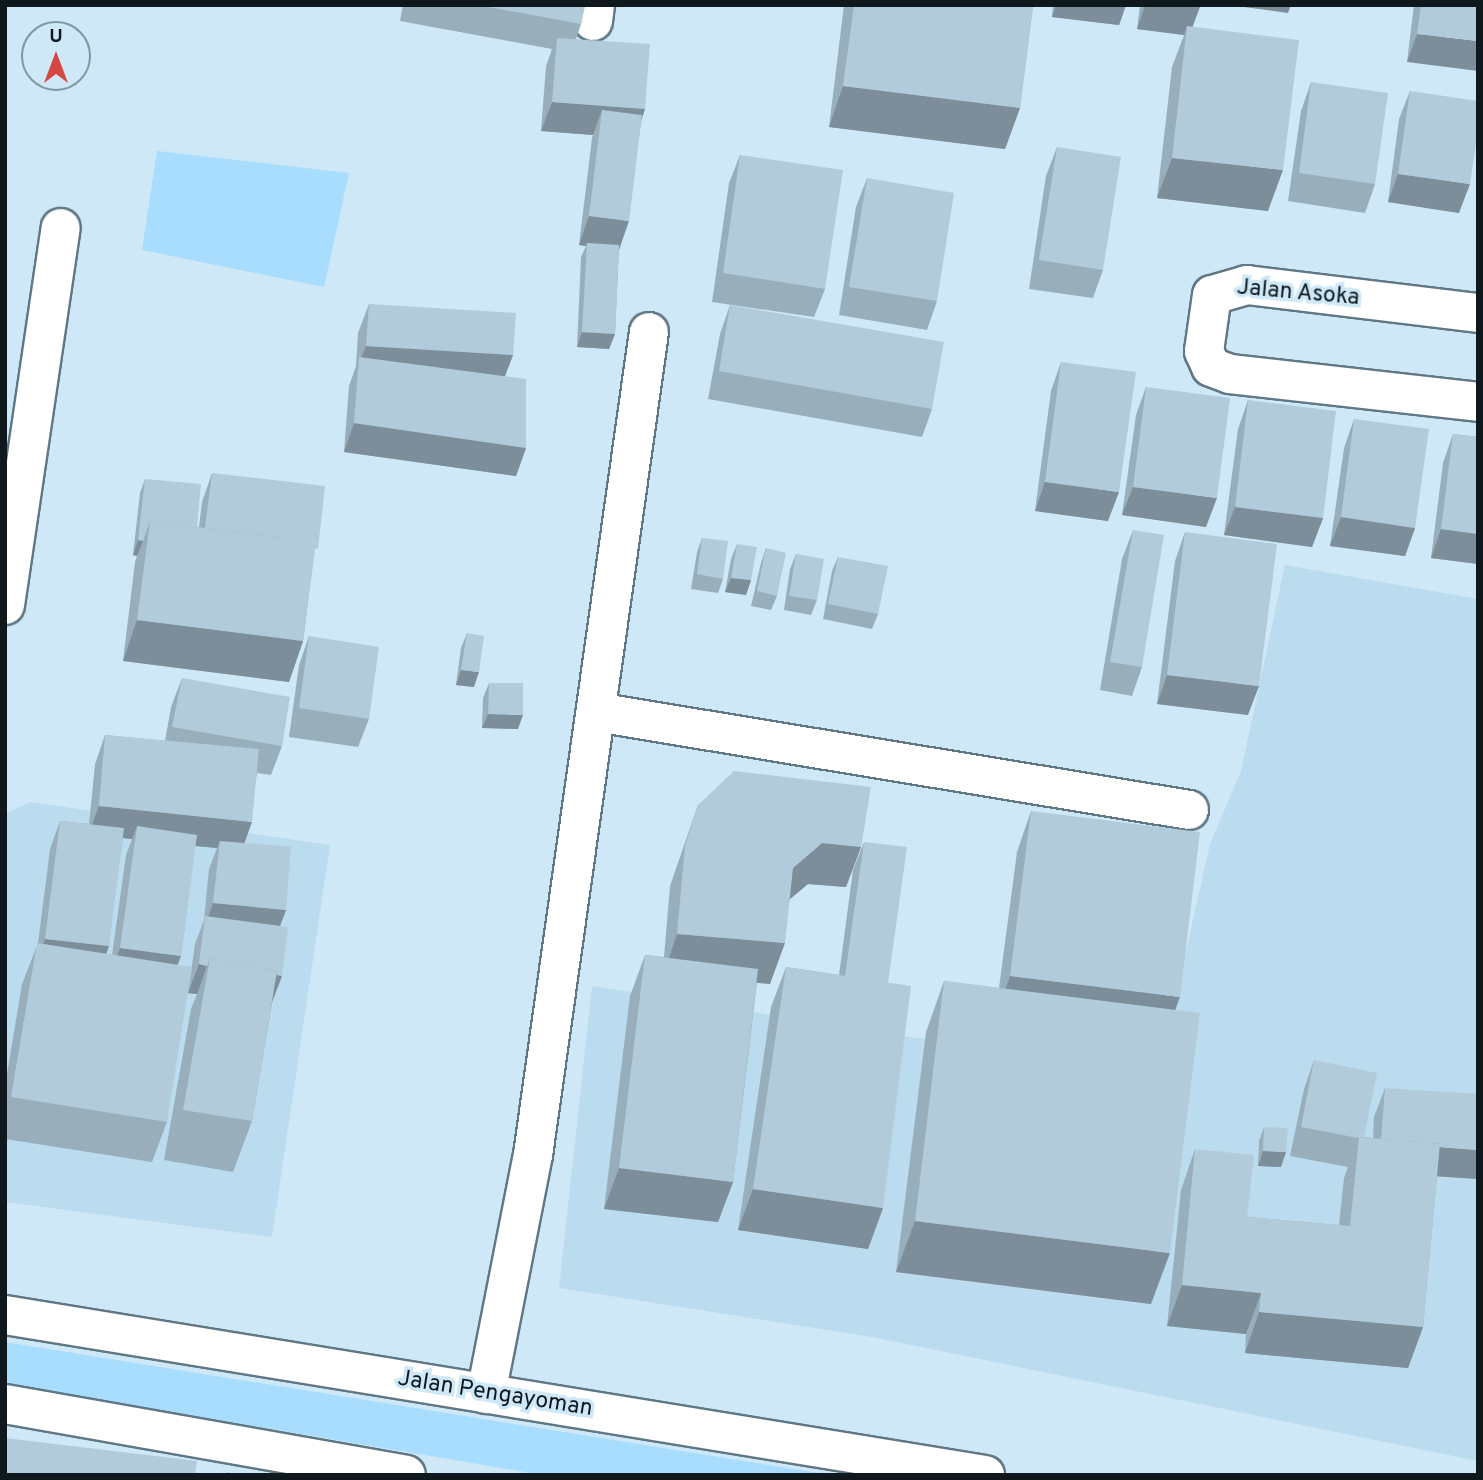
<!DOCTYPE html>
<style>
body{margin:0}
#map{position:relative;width:1483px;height:1480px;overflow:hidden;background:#cee8f8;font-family:Overpass,sans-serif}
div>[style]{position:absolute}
.built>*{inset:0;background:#bbdbef}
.green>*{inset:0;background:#a8ddfd}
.roads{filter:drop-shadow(2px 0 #607785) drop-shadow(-2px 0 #607785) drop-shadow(0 2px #607785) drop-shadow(0 -2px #607785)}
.minor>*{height:38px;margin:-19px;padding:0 19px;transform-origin:19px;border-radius:19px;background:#fff}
.tertiary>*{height:38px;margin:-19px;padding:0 19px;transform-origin:19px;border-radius:19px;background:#fff}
.wall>*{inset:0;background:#98afbb}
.shaded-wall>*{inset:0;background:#7c8e99}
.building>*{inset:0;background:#b1cbda}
span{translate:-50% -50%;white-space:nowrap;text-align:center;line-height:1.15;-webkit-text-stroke:7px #cee8f8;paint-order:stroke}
.street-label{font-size:23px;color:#0e181d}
.frame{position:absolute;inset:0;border:7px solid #0e181d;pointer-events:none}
.north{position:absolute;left:21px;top:21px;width:70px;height:70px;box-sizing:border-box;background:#cee8f8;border:2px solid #8195a0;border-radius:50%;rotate:0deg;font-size:19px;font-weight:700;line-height:28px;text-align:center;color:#0e181d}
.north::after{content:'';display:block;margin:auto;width:24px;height:32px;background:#d54644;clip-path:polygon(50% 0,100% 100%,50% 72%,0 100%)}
</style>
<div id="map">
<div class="built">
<i style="clip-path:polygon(1285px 565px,1478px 599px,1478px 1461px,872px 1337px,559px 1288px,592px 986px,908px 1037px,1161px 1063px,1210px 844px,1241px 771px)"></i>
<i style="clip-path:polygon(30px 802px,330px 845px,272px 1237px,5px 1202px,5px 814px)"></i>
</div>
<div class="green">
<i style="clip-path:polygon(157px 151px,349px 173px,324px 287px,142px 250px)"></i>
<i style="clip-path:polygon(5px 1342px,831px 1475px,543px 1475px,5px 1384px)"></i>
</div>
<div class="roads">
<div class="minor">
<i style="left:593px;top:21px;width:16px;rotate:-83deg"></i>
<i style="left:1478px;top:313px;width:233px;rotate:-173.1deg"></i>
<i style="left:1247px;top:285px;width:36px;rotate:164deg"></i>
<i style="left:1212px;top:295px;width:57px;rotate:98.1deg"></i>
<i style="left:1204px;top:351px;width:17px;rotate:66deg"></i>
<i style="left:1211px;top:367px;width:20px;rotate:20deg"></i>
<i style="left:1230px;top:374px;width:250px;rotate:6.4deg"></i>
<i style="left:5px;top:605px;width:381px;rotate:-81.6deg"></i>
<i style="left:596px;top:712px;width:601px;rotate:9.38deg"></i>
<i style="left:486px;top:1394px;width:244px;rotate:-78.9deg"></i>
<i style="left:533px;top:1155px;width:831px;rotate:-81.98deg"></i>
</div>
<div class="tertiary">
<i style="left:5px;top:1315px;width:993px;rotate:9.27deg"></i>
<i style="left:5px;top:1404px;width:407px;rotate:10deg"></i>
</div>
</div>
<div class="wall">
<i style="clip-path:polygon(403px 5px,585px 5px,581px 24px,576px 39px,645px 109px,642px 118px,619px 249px,615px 334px,609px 349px,577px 347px,581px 257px,586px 246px,579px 245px,592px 138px,593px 135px,541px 131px,546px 66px,552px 49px,400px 21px)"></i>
<i style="clip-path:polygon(844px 5px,1033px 5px,1020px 108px,1005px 149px,829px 127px)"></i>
<i style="clip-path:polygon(1053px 5px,1126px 5px,1119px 25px,1052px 17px)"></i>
<i style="clip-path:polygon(1140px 5px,1200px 5px,1192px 27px,1268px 211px,1157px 198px,1172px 67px,1184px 35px,1137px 29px)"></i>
<i style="clip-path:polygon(1414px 5px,1478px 5px,1407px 62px)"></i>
<i style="clip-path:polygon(1311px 82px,1375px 184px,1365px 213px,1288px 201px,1301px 111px)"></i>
<i style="clip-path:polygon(1410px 91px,1459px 213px,1388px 202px,1399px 119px)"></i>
<i style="clip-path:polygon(1057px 147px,1103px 270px,1093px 298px,1029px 289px,1046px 176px)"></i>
<i style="clip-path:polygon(740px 155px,825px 289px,814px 317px,712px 302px,729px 183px)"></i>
<i style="clip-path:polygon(867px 178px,937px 301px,927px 330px,839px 315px,856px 207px)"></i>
<i style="clip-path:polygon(369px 304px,513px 355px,505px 376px,526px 448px,516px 476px,344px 452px,349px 386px,356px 366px,358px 333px)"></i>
<i style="clip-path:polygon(730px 305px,932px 409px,922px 437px,708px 399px,720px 334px)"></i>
<i style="clip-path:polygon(1061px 362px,1108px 521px,1035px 511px,1051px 391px)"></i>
<i style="clip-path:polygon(1146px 387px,1206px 527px,1122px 515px,1136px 415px)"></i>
<i style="clip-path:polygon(1248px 400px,1323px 518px,1312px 547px,1224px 535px,1238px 429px)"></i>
<i style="clip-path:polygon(1354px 419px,1415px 528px,1405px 556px,1330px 546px,1344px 448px)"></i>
<i style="clip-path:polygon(1453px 434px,1478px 437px,1478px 564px,1431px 558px,1443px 463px)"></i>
<i style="clip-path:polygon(212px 473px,313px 561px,303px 641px,289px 682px,123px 661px,135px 562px,137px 556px,133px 555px,140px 493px,145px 479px,197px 527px,199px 527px,202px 502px)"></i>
<i style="clip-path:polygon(1133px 530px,1142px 667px,1132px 696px,1100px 690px,1122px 559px)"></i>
<i style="clip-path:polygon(1185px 532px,1248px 715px,1157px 704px,1175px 561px)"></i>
<i style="clip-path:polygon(702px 538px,723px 579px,718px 593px,691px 589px,697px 552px)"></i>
<i style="clip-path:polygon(737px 544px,751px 580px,746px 595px,725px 592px,731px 559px)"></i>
<i style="clip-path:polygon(766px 548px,777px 596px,771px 610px,751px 606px,761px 563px)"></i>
<i style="clip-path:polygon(796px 554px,817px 600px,811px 615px,784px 610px,790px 569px)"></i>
<i style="clip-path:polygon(838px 557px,878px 614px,872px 629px,823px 619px,832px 571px)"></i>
<i style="clip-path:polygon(467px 633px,474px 687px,456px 685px,461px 648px)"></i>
<i style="clip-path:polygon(309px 636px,369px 719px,358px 747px,289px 737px,299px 665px)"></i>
<i style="clip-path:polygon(evenodd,182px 678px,282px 746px,271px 775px,257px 773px,244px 843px,286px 910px,280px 926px,282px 976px,272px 1003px,252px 1121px,233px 1172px,164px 1160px,191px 1009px,197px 994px,188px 993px,195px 944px,204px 920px,209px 869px,217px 848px,195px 846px,181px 956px,177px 965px,167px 1122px,152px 1162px,5px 1139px,5px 1086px,22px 984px,38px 943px,50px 849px,60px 821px,89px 824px,95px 764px,105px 735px,165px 741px,171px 707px,182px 678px,123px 838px,132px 839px,126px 855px,112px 955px,106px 954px,123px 838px)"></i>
<i style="clip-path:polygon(489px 683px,518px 729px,482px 728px,483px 698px)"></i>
<i style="clip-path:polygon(698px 805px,861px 847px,846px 887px,808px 884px,790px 899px,770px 984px,757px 982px,733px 1182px,718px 1222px,604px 1209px,630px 996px,645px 955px,664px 957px,670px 886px)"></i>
<i style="clip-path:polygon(1031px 811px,1176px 1010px,1151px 1304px,896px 1272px,926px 1032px,944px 981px,999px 988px,1017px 852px)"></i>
<i style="clip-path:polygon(864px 842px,888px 983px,883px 1208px,868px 1249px,738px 1230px,771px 1007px,786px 967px,839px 975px,853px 870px)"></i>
<i style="clip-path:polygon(1314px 1060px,1364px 1137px,1373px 1138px,1374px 1117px,1385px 1088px,1478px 1179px,1437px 1176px,1423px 1327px,1408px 1368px,1245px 1353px,1246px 1334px,1167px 1326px,1181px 1190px,1195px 1149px,1247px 1217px,1339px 1225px,1344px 1178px,1348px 1167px,1290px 1156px,1304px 1089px)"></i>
<i style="clip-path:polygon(1264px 1127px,1281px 1167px,1258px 1166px,1259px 1141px)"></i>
</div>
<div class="shaded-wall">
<i style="clip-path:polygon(1056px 5px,1126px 5px,1119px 25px,1052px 17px)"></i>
<i style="clip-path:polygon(1145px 5px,1185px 5px,1200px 7px,1189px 36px,1187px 26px,1184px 35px,1137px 29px)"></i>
<i style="clip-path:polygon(1229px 5px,1291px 5px,1288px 13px)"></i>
<i style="clip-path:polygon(1417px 34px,1478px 41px,1478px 71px,1407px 62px)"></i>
<i style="clip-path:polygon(843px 86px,1020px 108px,1005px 149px,829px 127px)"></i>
<i style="clip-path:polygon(552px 102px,645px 109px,635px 138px,602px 110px,593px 135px,541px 131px)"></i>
<i style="clip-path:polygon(1172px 158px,1283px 170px,1268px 211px,1157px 198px)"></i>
<i style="clip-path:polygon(1398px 174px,1470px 184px,1459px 213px,1388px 202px)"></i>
<i style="clip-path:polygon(589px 216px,629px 221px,619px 250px,587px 243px,586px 246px,579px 245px)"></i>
<i style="clip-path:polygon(582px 332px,615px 334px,609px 349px,577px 347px)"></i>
<i style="clip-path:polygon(366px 346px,513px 355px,502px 384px,358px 366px)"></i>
<i style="clip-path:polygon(354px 423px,526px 448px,516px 476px,344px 452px)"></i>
<i style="clip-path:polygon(1045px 482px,1119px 492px,1108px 521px,1035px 511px)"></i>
<i style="clip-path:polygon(1133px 487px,1217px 498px,1206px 527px,1122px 515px)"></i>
<i style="clip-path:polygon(1235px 507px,1323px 518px,1312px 547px,1224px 535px)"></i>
<i style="clip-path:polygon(1341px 517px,1415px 528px,1405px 556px,1330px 546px)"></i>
<i style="clip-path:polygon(1441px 529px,1478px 534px,1478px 564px,1431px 558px)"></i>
<i style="clip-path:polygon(138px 540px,143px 541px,137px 556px,133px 555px)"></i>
<i style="clip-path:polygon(731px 578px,751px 580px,746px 595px,725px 592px)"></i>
<i style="clip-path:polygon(137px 620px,303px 641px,289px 682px,123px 661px)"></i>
<i style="clip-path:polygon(461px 670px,479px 672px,474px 687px,456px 685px)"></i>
<i style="clip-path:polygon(1167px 675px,1259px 686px,1248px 715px,1157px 704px)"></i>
<i style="clip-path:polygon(488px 714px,523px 715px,518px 729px,482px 728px)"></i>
<i style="clip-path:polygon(99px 806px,252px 822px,242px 850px,220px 841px,217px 848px,135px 840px,137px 826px,132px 839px,88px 835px)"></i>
<i style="clip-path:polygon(822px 843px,861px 847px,846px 887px,808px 884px,778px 909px,793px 868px)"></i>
<i style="clip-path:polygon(213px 903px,286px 910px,275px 939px,203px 932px)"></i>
<i style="clip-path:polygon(677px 934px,785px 943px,770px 984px,663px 975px)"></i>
<i style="clip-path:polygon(45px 939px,109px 946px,99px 975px,35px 967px)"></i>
<i style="clip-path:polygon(120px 948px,181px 956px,170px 984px,109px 977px)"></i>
<i style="clip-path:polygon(199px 964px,207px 966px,197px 994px,188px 993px)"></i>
<i style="clip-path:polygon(208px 966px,282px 976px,271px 1004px)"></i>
<i style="clip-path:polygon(1010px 976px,1180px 997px,1165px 1038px,996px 1017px)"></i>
<i style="clip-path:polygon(1381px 1143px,1478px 1150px,1478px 1179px,1370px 1172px)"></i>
<i style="clip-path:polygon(1263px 1151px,1286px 1152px,1281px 1167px,1258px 1166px)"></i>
<i style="clip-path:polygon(619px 1168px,733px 1182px,718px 1222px,604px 1209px)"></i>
<i style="clip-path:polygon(753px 1189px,883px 1208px,868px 1249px,738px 1230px)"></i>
<i style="clip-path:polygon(915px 1221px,1170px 1253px,1151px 1304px,896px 1272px)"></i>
<i style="clip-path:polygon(1182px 1285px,1261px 1293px,1246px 1334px,1167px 1326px)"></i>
<i style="clip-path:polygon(1259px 1312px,1423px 1327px,1408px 1368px,1245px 1353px)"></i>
</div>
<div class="building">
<i style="clip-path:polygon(478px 5px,585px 5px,581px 24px)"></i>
<i style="clip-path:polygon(854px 5px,1033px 5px,1020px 108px,843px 86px)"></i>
<i style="clip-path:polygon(1421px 5px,1478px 5px,1478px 41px,1417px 34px)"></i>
<i style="clip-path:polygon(1187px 26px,1299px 40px,1283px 170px,1172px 158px)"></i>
<i style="clip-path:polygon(557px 38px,650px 44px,645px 109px,552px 102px)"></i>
<i style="clip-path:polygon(1311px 82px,1388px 93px,1375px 184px,1299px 173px)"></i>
<i style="clip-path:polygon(1410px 91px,1478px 101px,1478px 130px,1470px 184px,1398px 174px)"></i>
<i style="clip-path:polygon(602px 110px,642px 115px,629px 221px,589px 216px)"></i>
<i style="clip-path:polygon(1057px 147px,1121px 157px,1103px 270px,1039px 260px)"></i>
<i style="clip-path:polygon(740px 155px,843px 170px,825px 289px,723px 273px)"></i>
<i style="clip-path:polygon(867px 178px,954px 193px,937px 301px,849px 287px)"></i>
<i style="clip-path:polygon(587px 243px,619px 245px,615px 334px,582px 332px)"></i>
<i style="clip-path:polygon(369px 304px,516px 313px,513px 355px,366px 346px)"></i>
<i style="clip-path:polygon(730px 305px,944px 342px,932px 409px,719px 371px)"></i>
<i style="clip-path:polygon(359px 357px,526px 379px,526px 448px,354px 423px)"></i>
<i style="clip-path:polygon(1061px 362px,1136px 372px,1119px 492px,1045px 482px)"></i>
<i style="clip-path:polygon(1146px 387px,1230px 398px,1217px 498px,1133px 487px)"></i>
<i style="clip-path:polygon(1248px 400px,1336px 411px,1323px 518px,1235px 507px)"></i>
<i style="clip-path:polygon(1354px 419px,1429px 429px,1415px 528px,1341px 517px)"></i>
<i style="clip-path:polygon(1453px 434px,1478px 437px,1478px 534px,1441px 529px)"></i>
<i style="clip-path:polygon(212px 473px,325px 486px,318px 549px,315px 548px,316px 542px,205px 528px)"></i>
<i style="clip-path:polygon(145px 479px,201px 484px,197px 527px,150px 521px,143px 541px,138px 540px)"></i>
<i style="clip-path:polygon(150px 521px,316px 542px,303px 641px,137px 620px)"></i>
<i style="clip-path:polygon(1133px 530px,1164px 535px,1142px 667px,1110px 662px)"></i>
<i style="clip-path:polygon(1185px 532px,1277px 544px,1259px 686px,1167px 675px)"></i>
<i style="clip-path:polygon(702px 538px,728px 541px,723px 579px,697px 574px)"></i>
<i style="clip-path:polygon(737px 544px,757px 547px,751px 580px,731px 578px)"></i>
<i style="clip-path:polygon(766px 548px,786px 553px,777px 596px,757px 591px)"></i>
<i style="clip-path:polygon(796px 554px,824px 559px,817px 600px,789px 596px)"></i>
<i style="clip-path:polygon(838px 557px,888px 566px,878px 614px,828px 604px)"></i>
<i style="clip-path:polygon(467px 633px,484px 636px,479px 672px,461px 670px)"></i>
<i style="clip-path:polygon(309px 636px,379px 647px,369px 719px,299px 708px)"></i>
<i style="clip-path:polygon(182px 678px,290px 697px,282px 746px,172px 727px)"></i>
<i style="clip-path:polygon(489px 683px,523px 683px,523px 715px,488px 714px)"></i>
<i style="clip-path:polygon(105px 735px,259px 749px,252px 822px,99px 806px)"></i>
<i style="clip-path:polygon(734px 771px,871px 787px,861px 847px,822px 843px,793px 868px,785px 943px,677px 934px,685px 846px,698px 805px)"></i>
<i style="clip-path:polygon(1031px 811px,1200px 832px,1180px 997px,1010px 976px)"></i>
<i style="clip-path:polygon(60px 821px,124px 828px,109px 946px,45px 939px)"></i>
<i style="clip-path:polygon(137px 826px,197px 835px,181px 956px,120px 948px)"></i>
<i style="clip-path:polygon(220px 841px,291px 847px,286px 910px,213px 903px)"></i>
<i style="clip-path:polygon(864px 842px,907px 847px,888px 983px,845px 976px)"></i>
<i style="clip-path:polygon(205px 916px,288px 927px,282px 976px,277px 975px,277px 971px,210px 958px,207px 966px,199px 964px)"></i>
<i style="clip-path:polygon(37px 943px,192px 967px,167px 1122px,11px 1097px)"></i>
<i style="clip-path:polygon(645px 955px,758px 969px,733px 1182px,619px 1168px)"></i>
<i style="clip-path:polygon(210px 958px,277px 971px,252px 1121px,183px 1110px)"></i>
<i style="clip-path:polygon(786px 967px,911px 986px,883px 1208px,753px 1189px)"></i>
<i style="clip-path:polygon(944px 981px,1200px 1013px,1170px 1253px,915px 1221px)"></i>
<i style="clip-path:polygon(1314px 1060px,1377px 1073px,1364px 1137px,1359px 1137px,1358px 1138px,1301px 1127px)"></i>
<i style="clip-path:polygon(1385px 1088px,1478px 1094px,1478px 1150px,1439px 1147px,1440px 1144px,1381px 1139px)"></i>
<i style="clip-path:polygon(1264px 1127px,1288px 1128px,1286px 1152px,1263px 1151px)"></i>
<i style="clip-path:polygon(1359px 1137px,1440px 1144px,1423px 1327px,1259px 1312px,1261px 1293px,1182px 1285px,1195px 1149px,1254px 1155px,1247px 1217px,1350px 1226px)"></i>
<i style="clip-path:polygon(5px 1438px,197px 1461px,195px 1475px,5px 1475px)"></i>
<i style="clip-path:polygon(226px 1472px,239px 1475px,225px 1475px)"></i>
</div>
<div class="street-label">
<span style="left:1298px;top:294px;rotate:5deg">Jalan Asoka</span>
<span style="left:495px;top:1395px;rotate:9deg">Jalan Pengayoman</span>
</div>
<div class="frame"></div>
<div class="north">U</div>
</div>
